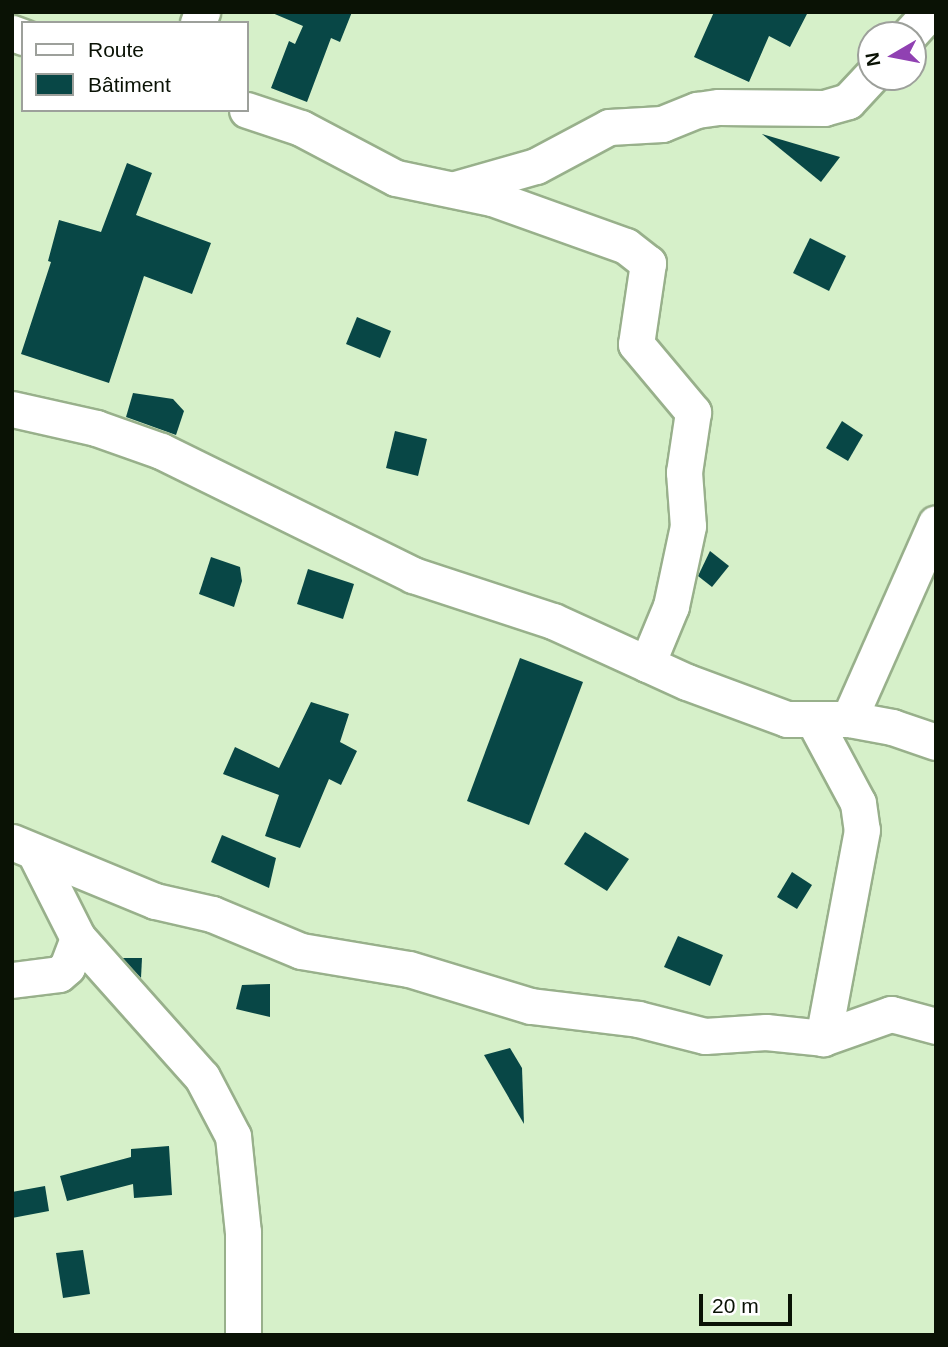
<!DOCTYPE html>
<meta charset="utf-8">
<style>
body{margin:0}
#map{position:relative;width:948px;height:1347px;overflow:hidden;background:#d6f0c9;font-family:Arial,sans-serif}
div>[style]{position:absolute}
.building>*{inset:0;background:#084746}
.roads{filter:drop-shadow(2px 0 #98b08b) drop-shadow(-2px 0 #98b08b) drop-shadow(0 2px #98b08b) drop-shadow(0 -2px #98b08b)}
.minor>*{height:35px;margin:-17.5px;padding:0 17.5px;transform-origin:17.5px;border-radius:17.5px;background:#fff}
span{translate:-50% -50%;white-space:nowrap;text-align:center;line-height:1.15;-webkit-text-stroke:7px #fff;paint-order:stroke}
.frame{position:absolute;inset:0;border:14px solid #0a1205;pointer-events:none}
.legend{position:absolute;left:21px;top:21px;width:228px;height:91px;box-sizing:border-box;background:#fff;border:2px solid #9da09b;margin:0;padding:9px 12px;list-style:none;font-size:21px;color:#0a1205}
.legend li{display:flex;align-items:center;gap:14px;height:35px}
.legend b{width:35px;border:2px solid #9da09b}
.north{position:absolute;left:857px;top:21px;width:70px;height:70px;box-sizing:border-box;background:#fff;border:2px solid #9da09b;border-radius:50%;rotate:260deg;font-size:19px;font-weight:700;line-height:28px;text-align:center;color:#0a1205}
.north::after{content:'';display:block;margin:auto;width:24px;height:32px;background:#9041b2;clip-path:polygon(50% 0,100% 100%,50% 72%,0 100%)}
.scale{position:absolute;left:699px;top:1294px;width:93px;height:32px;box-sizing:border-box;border:4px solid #0a1205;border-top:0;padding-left:9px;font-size:21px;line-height:24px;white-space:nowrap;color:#0a1205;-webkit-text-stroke:5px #fff;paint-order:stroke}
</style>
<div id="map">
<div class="building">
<i style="clip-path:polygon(270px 12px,352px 12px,340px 42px,331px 38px,307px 102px,271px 88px,289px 41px,295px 44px,303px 26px)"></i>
<i style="clip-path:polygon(714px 12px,808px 12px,790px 47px,769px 36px,749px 82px,694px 57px)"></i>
<i style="clip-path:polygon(762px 134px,840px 157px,821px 182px)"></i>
<i style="clip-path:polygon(127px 163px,152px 173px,136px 215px,211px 243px,192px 294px,144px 276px,109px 383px,21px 354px,51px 262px,48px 261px,59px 220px,101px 232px)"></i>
<i style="clip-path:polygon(810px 238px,846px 256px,829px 291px,793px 273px)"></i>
<i style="clip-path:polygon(357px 317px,391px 331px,380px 358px,346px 344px)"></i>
<i style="clip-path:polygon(133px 393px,173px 399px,184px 411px,176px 435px,126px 417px)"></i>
<i style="clip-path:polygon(842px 421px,863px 435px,848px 461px,826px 448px)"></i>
<i style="clip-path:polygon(395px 431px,427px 439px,418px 476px,386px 468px)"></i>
<i style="clip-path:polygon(710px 551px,729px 566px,712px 587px,698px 576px)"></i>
<i style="clip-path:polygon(211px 557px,240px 567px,242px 581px,234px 607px,199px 594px)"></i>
<i style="clip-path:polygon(308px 569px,354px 584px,343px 619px,297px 604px)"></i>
<i style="clip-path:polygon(520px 658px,583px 682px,529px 825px,467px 801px)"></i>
<i style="clip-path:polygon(311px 702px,349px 714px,340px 742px,357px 751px,341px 785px,329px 779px,300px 848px,265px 836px,279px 795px,223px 774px,235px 747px,279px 768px)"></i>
<i style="clip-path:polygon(585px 832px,629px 859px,607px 891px,564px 864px)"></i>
<i style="clip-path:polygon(222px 835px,276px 858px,269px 888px,211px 862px)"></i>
<i style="clip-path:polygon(792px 872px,812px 885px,797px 909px,777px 897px)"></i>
<i style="clip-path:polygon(678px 936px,723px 955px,710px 986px,664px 967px)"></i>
<i style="clip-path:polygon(122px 958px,142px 958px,141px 978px)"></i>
<i style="clip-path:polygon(270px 984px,270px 1017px,236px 1009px,242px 985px)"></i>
<i style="clip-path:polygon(510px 1048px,522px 1068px,524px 1124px,484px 1055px)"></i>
<i style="clip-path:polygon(169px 1146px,172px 1195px,134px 1198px,133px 1184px,67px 1201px,60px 1176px,131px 1157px,131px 1149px)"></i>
<i style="clip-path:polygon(45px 1186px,49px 1211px,12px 1218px,12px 1192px)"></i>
<i style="clip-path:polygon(83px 1250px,90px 1294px,63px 1298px,56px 1253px)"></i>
</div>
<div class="roads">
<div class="minor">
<i style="left:198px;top:23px;width:12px;rotate:-70deg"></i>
<i style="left:12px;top:33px;width:12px;rotate:20deg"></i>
<i style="left:909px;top:35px;width:31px;rotate:-48deg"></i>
<i style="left:247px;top:110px;width:57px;rotate:18.4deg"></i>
<i style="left:301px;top:128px;width:107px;rotate:27.8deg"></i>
<i style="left:396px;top:178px;width:98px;rotate:11.8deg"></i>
<i style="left:492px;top:198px;width:142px;rotate:19.7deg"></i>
<i style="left:626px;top:246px;width:28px;rotate:38deg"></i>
<i style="left:648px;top:263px;width:82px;rotate:98.4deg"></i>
<i style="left:636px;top:344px;width:89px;rotate:50deg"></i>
<i style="left:693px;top:412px;width:61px;rotate:98.5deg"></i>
<i style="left:684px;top:472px;width:54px;rotate:85.8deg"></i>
<i style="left:688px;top:526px;width:82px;rotate:102deg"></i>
<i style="left:671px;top:606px;width:63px;rotate:112.5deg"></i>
<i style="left:455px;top:189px;width:84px;rotate:-15.9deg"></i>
<i style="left:536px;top:166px;width:83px;rotate:-28.1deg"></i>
<i style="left:609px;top:127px;width:53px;rotate:-3.2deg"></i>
<i style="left:662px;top:124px;width:38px;rotate:-22deg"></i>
<i style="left:697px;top:110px;width:22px;rotate:-8deg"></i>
<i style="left:719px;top:107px;width:105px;rotate:0.5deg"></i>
<i style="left:824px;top:108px;width:25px;rotate:-16deg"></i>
<i style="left:848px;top:101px;width:34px;rotate:-47deg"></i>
<i style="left:12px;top:409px;width:86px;rotate:12.7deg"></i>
<i style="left:96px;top:428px;width:69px;rotate:19.5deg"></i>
<i style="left:161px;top:451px;width:281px;rotate:26.2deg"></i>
<i style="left:413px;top:575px;width:147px;rotate:18.2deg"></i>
<i style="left:553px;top:621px;width:147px;rotate:24.5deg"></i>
<i style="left:687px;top:682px;width:107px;rotate:20.3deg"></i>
<i style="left:787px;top:719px;width:62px"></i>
<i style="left:849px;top:719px;width:44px;rotate:10.5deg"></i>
<i style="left:892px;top:727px;width:46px;rotate:18.8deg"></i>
<i style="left:813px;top:719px;width:95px;rotate:61.8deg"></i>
<i style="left:858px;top:803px;width:27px;rotate:82deg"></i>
<i style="left:862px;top:830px;width:212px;rotate:100.6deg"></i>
<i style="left:849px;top:719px;width:214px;rotate:-66.1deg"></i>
<i style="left:12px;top:842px;width:155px;rotate:22.4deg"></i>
<i style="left:155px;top:901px;width:58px;rotate:12.8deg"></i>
<i style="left:212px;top:914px;width:96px;rotate:22.6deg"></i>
<i style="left:301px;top:951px;width:109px;rotate:9.5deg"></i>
<i style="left:409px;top:969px;width:127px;rotate:16.9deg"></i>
<i style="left:531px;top:1006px;width:108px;rotate:6.9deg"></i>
<i style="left:638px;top:1019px;width:69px;rotate:14.2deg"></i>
<i style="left:705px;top:1036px;width:61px;rotate:-3.8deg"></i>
<i style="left:766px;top:1032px;width:57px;rotate:6deg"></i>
<i style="left:823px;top:1038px;width:72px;rotate:-19.4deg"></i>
<i style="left:891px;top:1014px;width:47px;rotate:14.9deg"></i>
<i style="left:35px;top:853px;width:95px;rotate:63.2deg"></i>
<i style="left:78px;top:938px;width:186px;rotate:48.3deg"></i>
<i style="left:202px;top:1077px;width:67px;rotate:62.3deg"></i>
<i style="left:233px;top:1136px;width:97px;rotate:84.1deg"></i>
<i style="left:243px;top:1232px;width:103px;rotate:90deg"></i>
<i style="left:12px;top:980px;width:47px;rotate:-7.3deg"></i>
<i style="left:59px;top:974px;width:11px;rotate:-41deg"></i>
<i style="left:67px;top:967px;width:31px;rotate:-69deg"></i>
</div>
</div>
<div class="frame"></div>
<ul class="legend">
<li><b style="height:9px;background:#fff"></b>Route</li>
<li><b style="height:19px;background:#084746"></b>Bâtiment</li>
</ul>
<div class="north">N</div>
<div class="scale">20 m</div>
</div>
